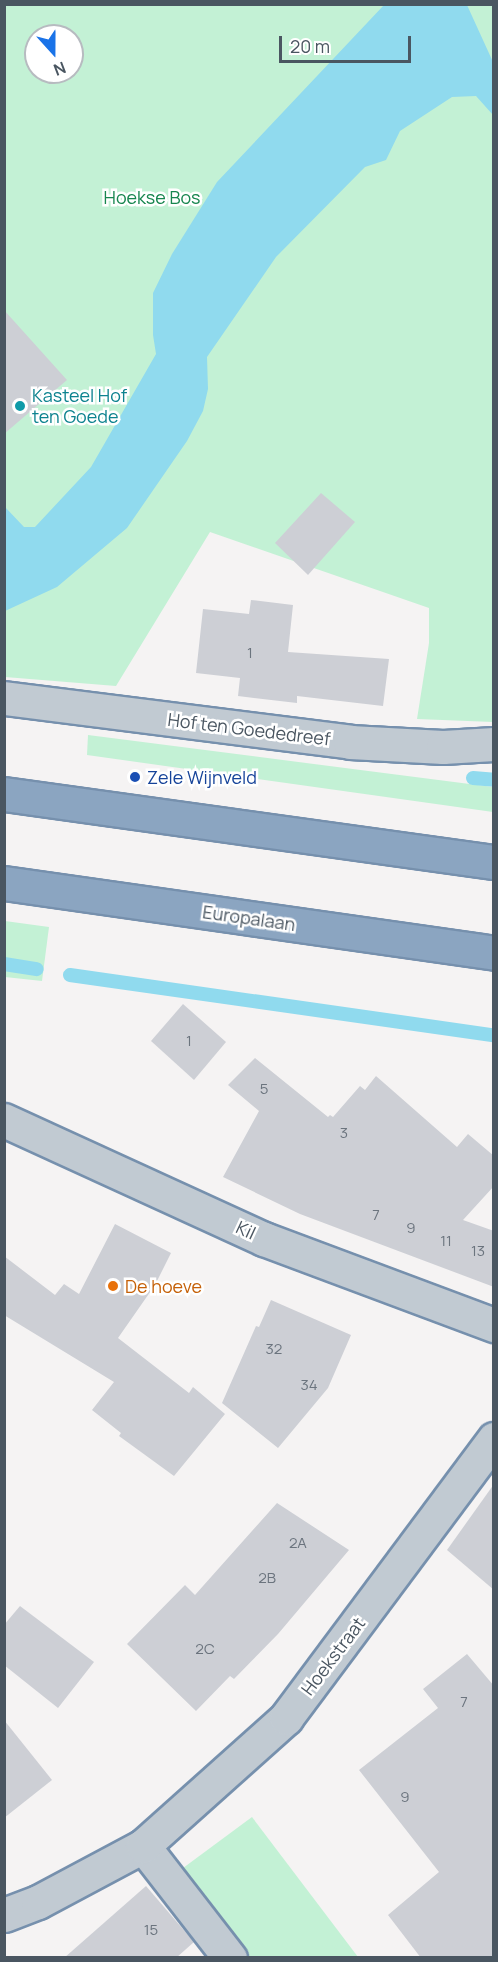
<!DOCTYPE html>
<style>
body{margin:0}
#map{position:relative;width:498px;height:1962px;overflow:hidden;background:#f5f3f3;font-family:Manrope,sans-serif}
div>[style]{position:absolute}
.green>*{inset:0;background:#c3f1d5}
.water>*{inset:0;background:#90daee}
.stream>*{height:14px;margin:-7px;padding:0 7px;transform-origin:7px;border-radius:7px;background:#90daee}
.building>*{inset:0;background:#cdcfd5}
.roads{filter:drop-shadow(2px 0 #7690ad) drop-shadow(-2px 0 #7690ad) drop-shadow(0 2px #7690ad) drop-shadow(0 -2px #7690ad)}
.street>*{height:33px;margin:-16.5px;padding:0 16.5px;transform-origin:16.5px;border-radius:16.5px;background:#c1cad2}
.highway>*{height:33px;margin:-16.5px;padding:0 16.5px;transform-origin:16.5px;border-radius:16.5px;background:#8ba5c1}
.dots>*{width:16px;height:16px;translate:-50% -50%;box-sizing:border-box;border:3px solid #fff;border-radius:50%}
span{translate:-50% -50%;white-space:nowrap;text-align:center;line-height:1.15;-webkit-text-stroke:5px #fff;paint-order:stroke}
.number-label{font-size:15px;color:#6b747e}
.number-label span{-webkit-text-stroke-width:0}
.park-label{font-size:18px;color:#17864f}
.culture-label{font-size:18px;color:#0d838f}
.left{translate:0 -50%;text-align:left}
.street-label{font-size:18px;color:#4a5661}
.transit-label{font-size:18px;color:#164399}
.food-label{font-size:18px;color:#c56008}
.frame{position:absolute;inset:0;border:6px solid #4a5661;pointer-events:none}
.north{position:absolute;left:24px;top:24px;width:60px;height:60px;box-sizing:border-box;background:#fff;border:2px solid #b7bbc0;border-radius:50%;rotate:159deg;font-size:16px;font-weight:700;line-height:24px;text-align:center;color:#4a5661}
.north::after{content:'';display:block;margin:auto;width:21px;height:27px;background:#1a73e8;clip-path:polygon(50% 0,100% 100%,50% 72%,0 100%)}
.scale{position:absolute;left:279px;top:36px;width:132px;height:27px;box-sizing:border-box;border:3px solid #4a5661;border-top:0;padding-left:8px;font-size:18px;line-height:21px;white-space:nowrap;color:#4a5661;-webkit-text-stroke:4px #fff;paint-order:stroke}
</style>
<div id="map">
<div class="green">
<i style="clip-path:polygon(evenodd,4px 5px,493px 5px,493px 722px,417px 719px,429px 643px,429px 608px,210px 532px,116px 686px,5px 677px,4px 5px,36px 36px,72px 36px,72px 72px,36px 72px,36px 36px)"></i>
<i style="clip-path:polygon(88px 735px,493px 787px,493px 812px,87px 755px)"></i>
<i style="clip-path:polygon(5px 921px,49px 927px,42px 981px,5px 977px)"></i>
<i style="clip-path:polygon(252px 1817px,358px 1957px,250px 1957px,179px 1871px)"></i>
</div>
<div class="water">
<i style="clip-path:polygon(384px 5px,467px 5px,493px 62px,493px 115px,476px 96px,452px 97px,400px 131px,386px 160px,365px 167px,276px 257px,207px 357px,208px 389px,203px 411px,187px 441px,127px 528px,57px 587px,5px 611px,5px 507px,24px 527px,35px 527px,91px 467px,156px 354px,153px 335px,153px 293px,172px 254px,217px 182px)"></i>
</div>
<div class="stream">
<i style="left:473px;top:778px;width:21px;rotate:5deg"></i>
<i style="left:4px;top:964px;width:33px;rotate:9deg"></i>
<i style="left:70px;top:975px;width:428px;rotate:8.1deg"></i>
</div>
<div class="building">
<i style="clip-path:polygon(4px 310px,67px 380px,4px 434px)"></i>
<i style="clip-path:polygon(321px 493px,355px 522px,308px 575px,275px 543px)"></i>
<i style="clip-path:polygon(251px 600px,293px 605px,288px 652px,389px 659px,383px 706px,297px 696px,297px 703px,238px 696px,240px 678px,196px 673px,203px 609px,249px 614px)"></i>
<i style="clip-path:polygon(183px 1004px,226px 1042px,194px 1080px,151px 1041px)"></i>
<i style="clip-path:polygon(255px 1058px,328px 1117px,330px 1115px,333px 1117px,360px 1086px,365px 1090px,376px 1076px,457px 1147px,468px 1134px,494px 1156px,494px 1186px,463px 1220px,494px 1231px,494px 1287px,300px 1214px,223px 1177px,259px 1111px,228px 1085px)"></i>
<i style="clip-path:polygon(115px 1224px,171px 1253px,155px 1285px,118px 1338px,189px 1393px,193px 1387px,225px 1414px,174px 1476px,119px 1436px,121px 1433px,92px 1410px,114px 1382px,4px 1315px,4px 1256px,55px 1295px,64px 1284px,79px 1294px)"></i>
<i style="clip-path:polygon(271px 1300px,351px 1335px,328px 1388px,278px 1448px,222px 1403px,256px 1326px,259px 1327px)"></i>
<i style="clip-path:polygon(494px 1484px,494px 1590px,447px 1550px)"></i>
<i style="clip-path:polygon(277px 1503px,349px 1550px,278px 1634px,234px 1679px,230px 1676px,196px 1711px,127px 1644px,185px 1585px,195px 1595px)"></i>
<i style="clip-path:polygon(20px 1606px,94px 1662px,58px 1708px,4px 1665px,4px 1625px)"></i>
<i style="clip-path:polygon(467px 1654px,494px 1686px,494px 1958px,421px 1958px,388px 1915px,439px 1872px,359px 1770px,438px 1708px,423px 1689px)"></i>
<i style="clip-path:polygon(4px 1720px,52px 1780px,4px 1818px)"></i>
<i style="clip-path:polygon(146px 1886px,194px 1942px,176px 1958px,64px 1958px)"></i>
</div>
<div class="roads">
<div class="street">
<i style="left:4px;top:698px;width:349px;rotate:7.2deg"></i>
<i style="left:350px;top:742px;width:93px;rotate:3.1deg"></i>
<i style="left:443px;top:747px;width:51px;rotate:-3.4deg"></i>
<i style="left:4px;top:1120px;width:286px;rotate:24.6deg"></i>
<i style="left:264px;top:1239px;width:246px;rotate:20.5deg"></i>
<i style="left:143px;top:1846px;width:142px;rotate:52.2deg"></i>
<i style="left:4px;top:1915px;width:36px;rotate:-21deg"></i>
<i style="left:38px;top:1902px;width:119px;rotate:-28.1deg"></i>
<i style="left:143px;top:1846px;width:192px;rotate:-41.8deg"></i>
<i style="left:286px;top:1718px;width:348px;rotate:-53.3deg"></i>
</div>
<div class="highway">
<i style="left:4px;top:794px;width:495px;rotate:7.9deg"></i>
<i style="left:4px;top:883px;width:495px;rotate:8.1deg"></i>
</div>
</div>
<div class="dots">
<i style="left:20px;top:406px;background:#0f9aa8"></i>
<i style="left:135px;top:777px;background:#1a4fb4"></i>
<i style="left:113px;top:1286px;background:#e8710a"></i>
</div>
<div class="number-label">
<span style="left:250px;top:653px">1</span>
<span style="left:189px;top:1041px">1</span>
<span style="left:264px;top:1089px">5</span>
<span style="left:344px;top:1133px">3</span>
<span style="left:376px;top:1215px">7</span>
<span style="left:411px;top:1228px">9</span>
<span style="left:446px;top:1241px">11</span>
<span style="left:478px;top:1251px">13</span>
<span style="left:274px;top:1349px">32</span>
<span style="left:309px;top:1385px">34</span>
<span style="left:298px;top:1543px">2A</span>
<span style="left:267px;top:1578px">2B</span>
<span style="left:205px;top:1649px">2C</span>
<span style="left:464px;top:1702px">7</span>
<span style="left:405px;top:1797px">9</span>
<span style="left:151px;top:1930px">15</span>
</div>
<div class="park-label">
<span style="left:152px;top:197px">Hoekse Bos</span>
</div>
<div class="culture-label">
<span class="left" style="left:32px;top:406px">Kasteel Hof<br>ten Goede</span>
</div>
<div class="street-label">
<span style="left:249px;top:729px;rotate:7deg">Hof ten Goededreef</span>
<span style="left:249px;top:918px;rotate:8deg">Europalaan</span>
<span style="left:246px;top:1230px;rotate:25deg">Kil</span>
<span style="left:333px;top:1656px;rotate:-53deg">Hoekstraat</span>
</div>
<div class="transit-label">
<span class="left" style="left:147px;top:777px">Zele Wijnveld</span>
</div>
<div class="food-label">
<span class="left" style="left:125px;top:1286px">De hoeve</span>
</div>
<div class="frame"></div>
<div class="north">N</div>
<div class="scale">20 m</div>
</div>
